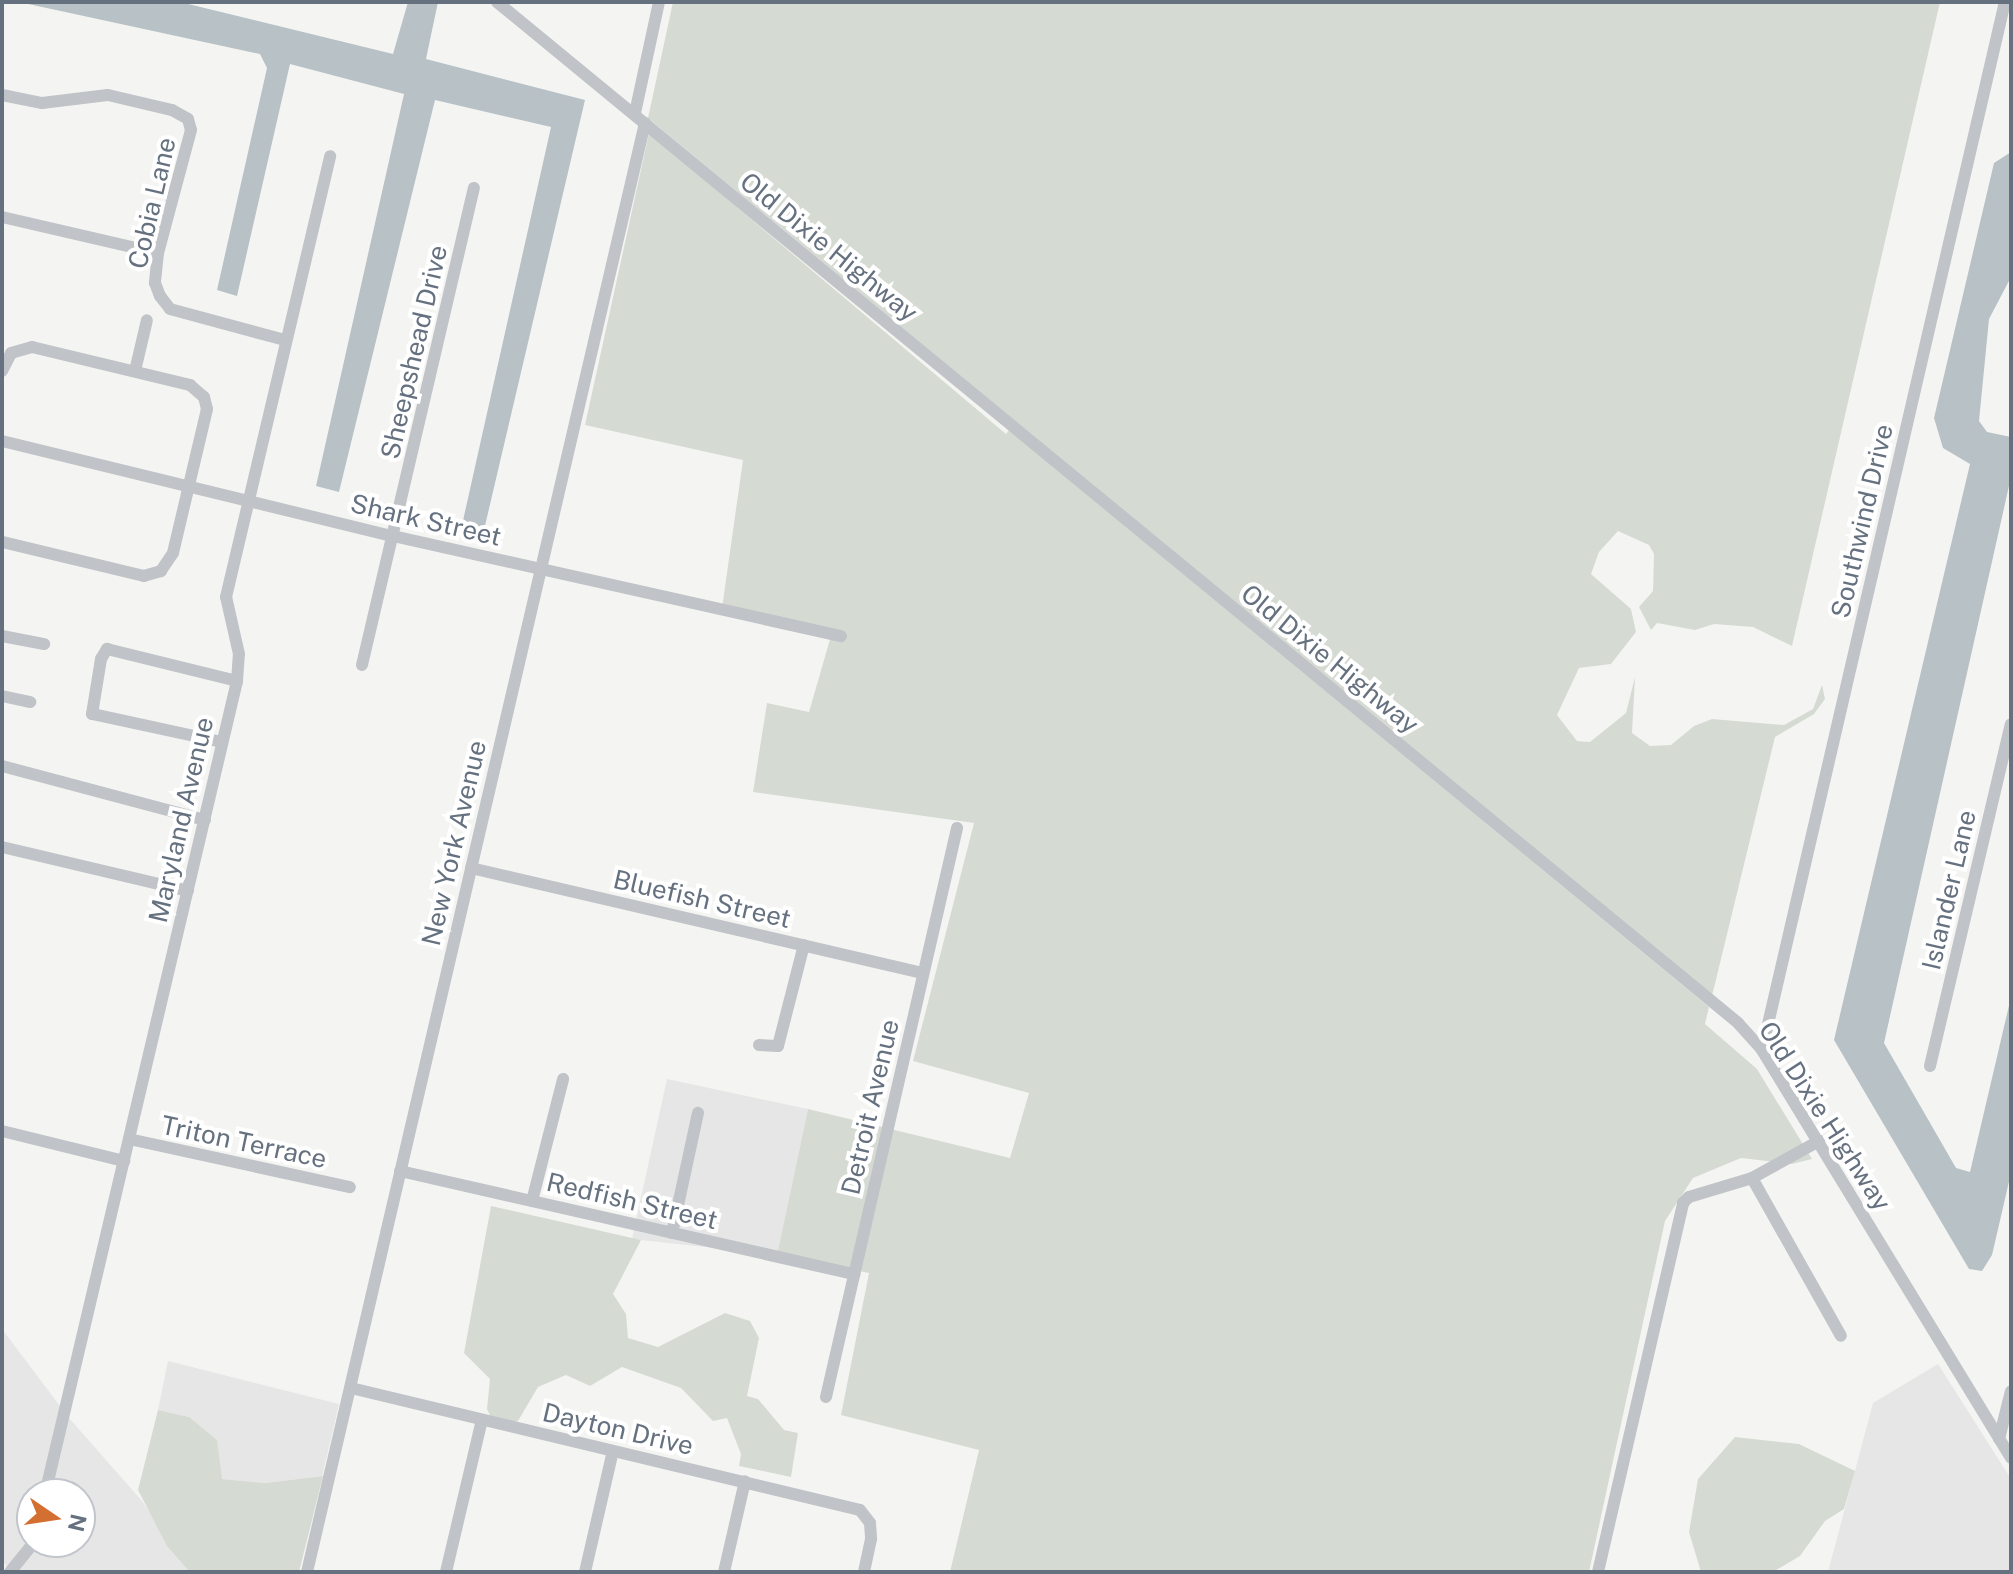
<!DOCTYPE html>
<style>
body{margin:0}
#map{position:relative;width:2013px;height:1574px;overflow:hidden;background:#f4f5f2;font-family:"Public Sans",sans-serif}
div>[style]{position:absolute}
.built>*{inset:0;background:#e5e6e5}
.green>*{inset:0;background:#d5dbd3}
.water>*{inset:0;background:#b8c1c6}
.minor>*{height:12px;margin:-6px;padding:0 6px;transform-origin:6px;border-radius:6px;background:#c0c3c7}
span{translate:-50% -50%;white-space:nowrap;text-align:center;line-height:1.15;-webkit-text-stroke:8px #fff;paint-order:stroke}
.street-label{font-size:26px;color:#667180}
.frame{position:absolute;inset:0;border:4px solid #667180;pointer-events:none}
.north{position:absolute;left:16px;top:1478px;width:80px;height:80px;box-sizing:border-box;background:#fff;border:2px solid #c2c6cc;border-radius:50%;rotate:103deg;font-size:22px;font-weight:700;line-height:32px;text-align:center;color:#667180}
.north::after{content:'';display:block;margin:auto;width:28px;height:36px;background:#d46f32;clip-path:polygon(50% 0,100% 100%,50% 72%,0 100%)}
</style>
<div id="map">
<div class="built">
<i style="clip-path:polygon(667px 1079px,808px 1109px,777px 1255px,632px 1239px)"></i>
<i style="clip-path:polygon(evenodd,2px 1329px,69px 1418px,142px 1501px,190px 1572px,11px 1572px,2px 1560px,2px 1329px,32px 1494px,80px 1494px,80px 1542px,32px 1542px,32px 1494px)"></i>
<i style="clip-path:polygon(168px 1361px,339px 1404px,300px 1572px,322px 1476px,265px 1483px,222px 1479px,189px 1417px,158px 1410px)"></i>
<i style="clip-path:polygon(1938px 1364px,2011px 1479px,2011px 1572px,1828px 1572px,1873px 1403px)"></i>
</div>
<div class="green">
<i style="clip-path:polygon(673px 2px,1940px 2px,1792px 646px,1753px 627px,1714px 624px,1695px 630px,1657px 623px,1651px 630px,1639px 607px,1653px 591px,1654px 554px,1649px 545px,1618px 531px,1599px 552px,1591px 574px,1631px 609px,1636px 632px,1611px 664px,1579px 668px,1557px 715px,1577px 741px,1590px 742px,1626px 713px,1635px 677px,1632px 733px,1650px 746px,1671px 745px,1694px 726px,1712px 719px,1784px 725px,1813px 709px,1822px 685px,1825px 699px,1814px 714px,1775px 737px,1712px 996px,648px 118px)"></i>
<i style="clip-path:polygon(649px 133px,1006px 434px,1009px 430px,1709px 1007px,1705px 1024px,1757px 1069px,1812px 1159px,1792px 1164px,1741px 1158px,1693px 1178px,1665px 1221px,1589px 1572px,950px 1572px,979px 1450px,841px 1415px,869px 1273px,777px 1255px,808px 1109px,1010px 1158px,1029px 1093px,913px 1061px,974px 823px,753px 792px,767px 703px,809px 712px,833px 629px,722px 608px,743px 460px,585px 425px)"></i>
<i style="clip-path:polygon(491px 1206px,641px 1240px,613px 1294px,626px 1314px,628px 1338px,658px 1347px,725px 1313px,750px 1321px,759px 1338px,747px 1396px,758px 1399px,784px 1430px,798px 1433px,791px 1477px,739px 1466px,741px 1454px,727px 1418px,713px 1421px,681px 1388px,622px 1367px,590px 1386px,566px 1375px,538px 1387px,518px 1421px,495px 1426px,487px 1409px,490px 1379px,464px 1353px)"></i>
<i style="clip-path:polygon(158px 1410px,189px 1417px,217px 1440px,222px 1479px,265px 1483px,323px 1476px,299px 1572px,190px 1572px,167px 1546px,138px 1490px)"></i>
<i style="clip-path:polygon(1735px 1437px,1799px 1444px,1855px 1471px,1844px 1509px,1825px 1521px,1800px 1556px,1773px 1572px,1701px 1572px,1689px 1532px,1698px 1479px)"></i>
</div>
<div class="water">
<i style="clip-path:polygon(19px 2px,180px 2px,393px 54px,408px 2px,438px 2px,426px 59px,585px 100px,484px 530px,462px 525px,551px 127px,435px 100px,339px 492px,316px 486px,404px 94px,290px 64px,237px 296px,217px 290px,267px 68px,260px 54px)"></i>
<i style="clip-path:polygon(2011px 152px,2011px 277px,1989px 319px,1979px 421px,1987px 432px,2011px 437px,2011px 477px,1884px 1043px,1956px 1168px,1970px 1172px,2011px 997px,2011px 1173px,1992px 1255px,1982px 1271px,1969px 1269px,1834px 1040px,1970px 464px,1943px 448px,1934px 418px,1994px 163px)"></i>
</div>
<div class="minor">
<i style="left:497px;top:2px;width:1607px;rotate:39.44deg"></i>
<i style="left:1738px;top:1023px;width:36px;rotate:48deg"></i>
<i style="left:1762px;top:1050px;width:478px;rotate:58.6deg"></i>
<i style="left:2px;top:95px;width:41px;rotate:11.3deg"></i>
<i style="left:42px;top:103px;width:66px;rotate:-6.9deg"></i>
<i style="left:108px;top:95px;width:66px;rotate:13.2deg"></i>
<i style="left:172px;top:110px;width:18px;rotate:29deg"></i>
<i style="left:188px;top:119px;width:11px;rotate:75deg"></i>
<i style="left:191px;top:130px;width:127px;rotate:105deg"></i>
<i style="left:158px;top:253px;width:30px;rotate:96deg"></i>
<i style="left:155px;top:283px;width:14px;rotate:69deg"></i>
<i style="left:160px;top:296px;width:16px;rotate:52deg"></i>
<i style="left:170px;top:309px;width:119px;rotate:15.1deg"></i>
<i style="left:635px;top:113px;width:114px;rotate:-77.8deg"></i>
<i style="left:2px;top:217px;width:160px;rotate:13deg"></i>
<i style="left:2px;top:371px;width:20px;rotate:-63deg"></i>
<i style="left:11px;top:353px;width:22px;rotate:-16deg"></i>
<i style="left:32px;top:347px;width:163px;rotate:13.5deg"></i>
<i style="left:190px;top:385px;width:18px;rotate:41deg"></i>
<i style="left:204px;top:397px;width:12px;rotate:76deg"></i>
<i style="left:207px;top:409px;width:148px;rotate:103.3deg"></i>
<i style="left:173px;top:553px;width:22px;rotate:124deg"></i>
<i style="left:161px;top:571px;width:18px;rotate:164deg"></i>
<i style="left:144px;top:576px;width:146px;rotate:-166.5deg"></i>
<i style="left:135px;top:371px;width:52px;rotate:-76.8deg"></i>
<i style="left:2px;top:441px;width:402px;rotate:13.7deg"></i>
<i style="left:393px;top:536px;width:459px;rotate:12.6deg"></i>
<i style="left:2px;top:636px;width:43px;rotate:10.8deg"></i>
<i style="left:362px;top:665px;width:490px;rotate:-76.8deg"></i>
<i style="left:2px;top:696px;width:29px;rotate:12deg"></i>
<i style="left:222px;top:742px;width:133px;rotate:-167.8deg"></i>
<i style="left:92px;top:714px;width:56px;rotate:-80.7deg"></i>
<i style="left:101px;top:659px;width:12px;rotate:-59deg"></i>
<i style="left:107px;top:649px;width:134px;rotate:13.8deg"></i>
<i style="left:2px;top:766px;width:210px;rotate:14.9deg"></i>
<i style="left:2px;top:847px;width:191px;rotate:13.3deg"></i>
<i style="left:471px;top:868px;width:464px;rotate:13.1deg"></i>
<i style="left:759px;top:1045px;width:19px;rotate:3deg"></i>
<i style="left:778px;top:1046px;width:104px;rotate:-75.6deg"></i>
<i style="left:1762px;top:1050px;width:1076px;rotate:-76.95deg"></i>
<i style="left:1930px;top:1066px;width:351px;rotate:-76.7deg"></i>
<i style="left:2px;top:1131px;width:126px;rotate:13.8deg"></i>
<i style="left:129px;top:1139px;width:226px;rotate:12.3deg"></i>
<i style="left:400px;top:1171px;width:466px;rotate:12.8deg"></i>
<i style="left:1752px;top:1178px;width:181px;rotate:60.6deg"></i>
<i style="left:532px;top:1201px;width:126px;rotate:-75.7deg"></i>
<i style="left:672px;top:1233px;width:123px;rotate:-77.8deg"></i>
<i style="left:351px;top:1388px;width:523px;rotate:13.48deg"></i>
<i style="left:860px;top:1510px;width:16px;rotate:52deg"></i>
<i style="left:870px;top:1523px;width:16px;rotate:86deg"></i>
<i style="left:871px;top:1539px;width:34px;rotate:102deg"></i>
<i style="left:826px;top:1397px;width:584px;rotate:-77.03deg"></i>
<i style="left:1999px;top:1439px;width:49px;rotate:-76deg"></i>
<i style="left:45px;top:1494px;width:835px;rotate:-76.71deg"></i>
<i style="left:237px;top:681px;width:27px;rotate:-86deg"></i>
<i style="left:239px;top:654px;width:58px;rotate:-102.8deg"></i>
<i style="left:226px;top:597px;width:453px;rotate:-76.7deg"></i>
<i style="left:10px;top:1572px;width:38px;rotate:-51deg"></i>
<i style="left:307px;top:1572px;width:1488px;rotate:-76.87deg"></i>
<i style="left:446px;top:1572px;width:156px;rotate:-76.7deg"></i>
<i style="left:585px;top:1572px;width:124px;rotate:-77deg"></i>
<i style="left:724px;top:1572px;width:93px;rotate:-77deg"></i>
<i style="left:1598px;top:1572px;width:379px;rotate:-77deg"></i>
<i style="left:1683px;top:1203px;width:8px;rotate:-45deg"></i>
<i style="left:1689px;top:1197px;width:66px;rotate:-16.8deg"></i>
<i style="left:1752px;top:1178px;width:77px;rotate:-28.9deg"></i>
</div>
<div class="street-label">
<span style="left:152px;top:203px;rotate:-77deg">Cobia Lane</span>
<span style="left:829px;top:247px;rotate:39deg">Old Dixie Highway</span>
<span style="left:414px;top:352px;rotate:-77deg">Sheepshead Drive</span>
<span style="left:426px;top:520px;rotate:13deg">Shark Street</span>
<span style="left:1862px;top:521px;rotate:-77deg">Southwind Drive</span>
<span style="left:1330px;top:659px;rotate:39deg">Old Dixie Highway</span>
<span style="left:181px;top:820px;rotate:-77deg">Maryland Avenue</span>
<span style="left:454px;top:843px;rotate:-77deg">New York Avenue</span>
<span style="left:1949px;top:890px;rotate:-77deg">Islander Lane</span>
<span style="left:702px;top:899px;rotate:13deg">Bluefish Street</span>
<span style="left:870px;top:1107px;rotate:-77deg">Detroit Avenue</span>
<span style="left:1825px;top:1116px;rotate:57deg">Old Dixie Highway</span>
<span style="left:244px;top:1142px;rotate:12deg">Triton Terrace</span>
<span style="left:632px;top:1201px;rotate:13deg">Redfish Street</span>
<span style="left:618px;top:1429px;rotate:13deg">Dayton Drive</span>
</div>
<div class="frame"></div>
<div class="north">N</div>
</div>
